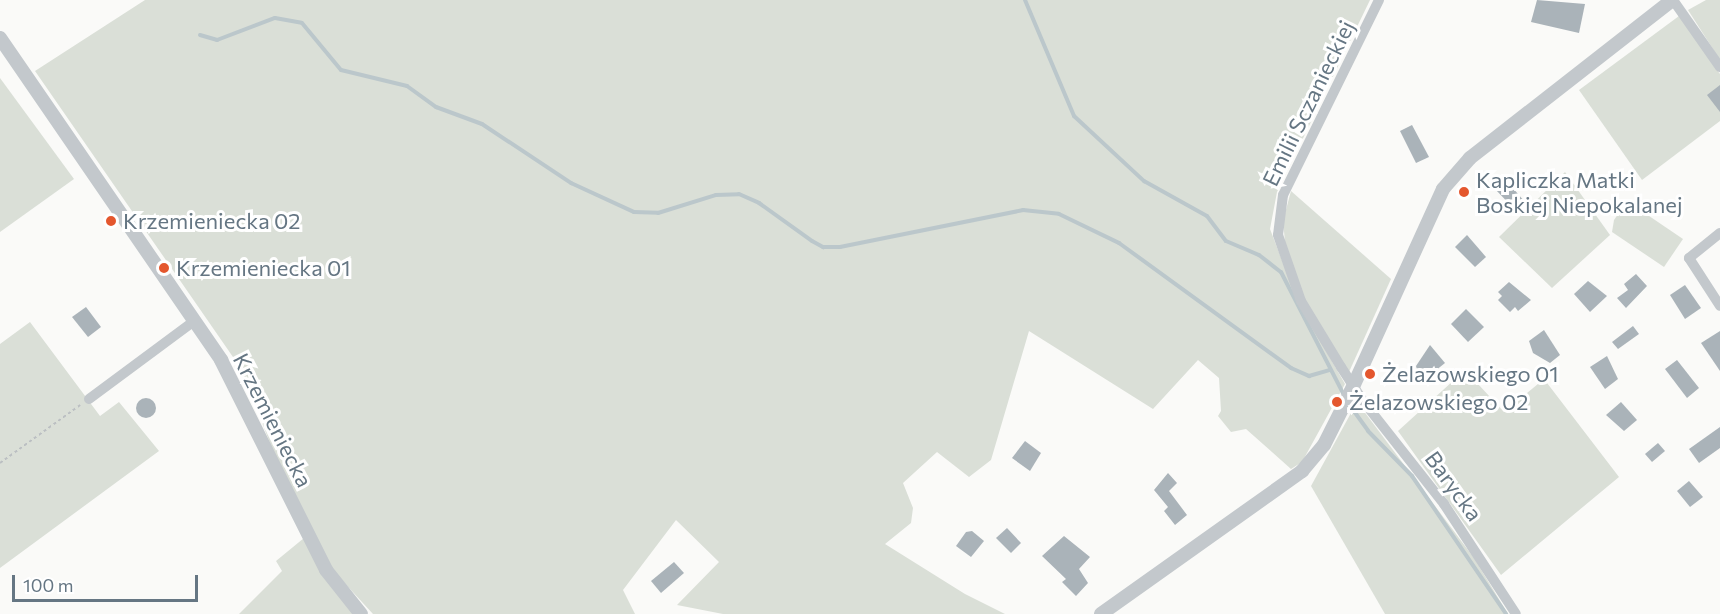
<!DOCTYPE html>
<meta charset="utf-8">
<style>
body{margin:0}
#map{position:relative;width:1720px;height:614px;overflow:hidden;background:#fafaf8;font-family:Commissioner,sans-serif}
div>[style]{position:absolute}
.green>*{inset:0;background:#dadfd7}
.stream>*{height:4px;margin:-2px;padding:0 2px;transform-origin:2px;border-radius:2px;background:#bbc7cb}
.building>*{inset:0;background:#aab3b9}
.round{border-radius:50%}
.path>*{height:2px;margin-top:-1px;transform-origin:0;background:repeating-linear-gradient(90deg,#bbbfc2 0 3px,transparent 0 6px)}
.minor>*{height:10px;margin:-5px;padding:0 5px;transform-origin:5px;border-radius:5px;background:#c3c8cc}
.tertiary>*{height:14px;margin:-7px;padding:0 7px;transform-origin:7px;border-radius:7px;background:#c3c8cc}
.dots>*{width:16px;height:16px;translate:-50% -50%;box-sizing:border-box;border:3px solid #fff;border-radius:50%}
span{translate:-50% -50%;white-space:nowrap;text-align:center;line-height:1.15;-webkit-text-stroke:6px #fff;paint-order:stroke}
.street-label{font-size:22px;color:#657683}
.poi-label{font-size:22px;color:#657683}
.left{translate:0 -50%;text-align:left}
.scale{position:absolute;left:12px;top:575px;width:186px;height:27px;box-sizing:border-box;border:3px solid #657683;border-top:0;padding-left:8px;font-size:18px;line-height:21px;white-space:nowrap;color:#657683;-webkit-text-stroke:4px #fff;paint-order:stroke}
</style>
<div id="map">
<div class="green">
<i style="clip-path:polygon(145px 0,1370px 0,1277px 192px,1270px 229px,1298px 302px,1345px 384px,1302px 462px,1291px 469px,1246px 429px,1231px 432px,1218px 416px,1221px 411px,1219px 378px,1198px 360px,1153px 409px,1029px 331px,991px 460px,969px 477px,937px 452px,903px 483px,913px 508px,911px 523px,885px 544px,965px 594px,1005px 614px,723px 614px,677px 605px,719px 562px,676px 520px,623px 590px,635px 614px,373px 614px,329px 566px,276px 459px,242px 370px,35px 71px)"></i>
<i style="clip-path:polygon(1706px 0,1720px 0,1720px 60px,1688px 10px)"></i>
<i style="clip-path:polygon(1679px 16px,1720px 74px,1720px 121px,1642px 180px,1579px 90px)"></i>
<i style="clip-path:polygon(0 78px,74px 179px,0 232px)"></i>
<i style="clip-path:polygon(1565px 172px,1610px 235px,1552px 288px,1499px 237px)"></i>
<i style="clip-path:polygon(1291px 191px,1391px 279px,1349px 372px,1300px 293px,1286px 252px,1283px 221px)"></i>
<i style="clip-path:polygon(1627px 201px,1683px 239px,1664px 267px,1612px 232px,1614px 220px)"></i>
<i style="clip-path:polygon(30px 322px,100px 416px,119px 402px,159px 451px,0 568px,0 344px)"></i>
<i style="clip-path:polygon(1465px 370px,1504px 412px,1544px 379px,1619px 477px,1501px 575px,1398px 431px)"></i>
<i style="clip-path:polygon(1357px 402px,1474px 558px,1508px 614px,1385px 614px,1311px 486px)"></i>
<i style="clip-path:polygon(304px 538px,353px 614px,239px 614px,282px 571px,276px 561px)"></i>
</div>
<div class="stream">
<i style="left:1025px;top:0;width:126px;rotate:67.1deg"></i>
<i style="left:1074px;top:116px;width:96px;rotate:42.9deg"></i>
<i style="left:1144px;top:181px;width:72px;rotate:29.1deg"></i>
<i style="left:1207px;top:216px;width:31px;rotate:53deg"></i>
<i style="left:1226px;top:241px;width:36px;rotate:23deg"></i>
<i style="left:1259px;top:255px;width:28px;rotate:38deg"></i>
<i style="left:1281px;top:272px;width:140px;rotate:62.9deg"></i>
<i style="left:200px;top:35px;width:18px;rotate:16deg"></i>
<i style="left:217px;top:40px;width:62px;rotate:-20.8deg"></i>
<i style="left:275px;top:18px;width:27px;rotate:10deg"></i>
<i style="left:302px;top:23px;width:61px;rotate:50.3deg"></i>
<i style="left:341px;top:70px;width:68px;rotate:13.6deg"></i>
<i style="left:407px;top:86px;width:36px;rotate:36deg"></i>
<i style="left:436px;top:107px;width:49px;rotate:20.3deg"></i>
<i style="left:482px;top:124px;width:107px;rotate:33.5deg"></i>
<i style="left:571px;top:183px;width:69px;rotate:24.7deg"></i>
<i style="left:634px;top:212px;width:24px;rotate:2deg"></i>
<i style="left:658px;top:213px;width:61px;rotate:-17.2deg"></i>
<i style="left:716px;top:195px;width:23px;rotate:-2deg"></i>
<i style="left:739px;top:194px;width:22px;rotate:24deg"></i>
<i style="left:759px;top:203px;width:65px;rotate:35.6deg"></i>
<i style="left:812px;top:241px;width:13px;rotate:29deg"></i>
<i style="left:823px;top:247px;width:17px"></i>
<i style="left:840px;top:247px;width:187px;rotate:-11.4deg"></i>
<i style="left:1023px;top:210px;width:36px;rotate:6deg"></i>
<i style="left:1059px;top:214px;width:67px;rotate:25.8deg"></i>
<i style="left:1119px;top:243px;width:213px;rotate:36deg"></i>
<i style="left:1291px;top:368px;width:20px;rotate:24deg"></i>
<i style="left:1309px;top:376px;width:22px;rotate:-16deg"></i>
<i style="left:1348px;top:403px;width:34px;rotate:54deg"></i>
<i style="left:1368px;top:431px;width:63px;rotate:45.6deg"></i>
<i style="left:1412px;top:476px;width:167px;rotate:55.7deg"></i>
</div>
<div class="building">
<i style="clip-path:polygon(1537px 0,1585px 4px,1579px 33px,1531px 22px)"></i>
<i style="clip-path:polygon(1720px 85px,1720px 112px,1707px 95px)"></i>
<i style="clip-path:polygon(1412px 125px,1429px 157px,1416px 163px,1400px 131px)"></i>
<i style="clip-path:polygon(1506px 180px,1524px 201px,1515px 210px,1496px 190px)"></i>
<i style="clip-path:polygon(1467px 235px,1486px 257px,1475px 267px,1455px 247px)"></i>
<i style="clip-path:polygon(1636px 274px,1647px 286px,1626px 308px,1617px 298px,1628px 290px,1624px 284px)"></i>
<i style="clip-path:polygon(1588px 281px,1607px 296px,1590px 312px,1574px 294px)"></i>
<i style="clip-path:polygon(1509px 282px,1531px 300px,1518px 311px,1515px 307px,1510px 312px,1498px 300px,1502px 296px,1498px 292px)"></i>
<i style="clip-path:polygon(1685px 285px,1701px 308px,1685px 319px,1670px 295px)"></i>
<i style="clip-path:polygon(86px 307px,101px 327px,88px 337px,72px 317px)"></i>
<i style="clip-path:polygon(1466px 309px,1484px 327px,1468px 342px,1451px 324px)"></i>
<i style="clip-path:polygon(1633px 326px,1639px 334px,1618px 349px,1612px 342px)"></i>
<i style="clip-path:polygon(1544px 330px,1560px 355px,1550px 363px,1533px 353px,1529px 341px)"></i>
<i style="clip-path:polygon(1720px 331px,1720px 371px,1701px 343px)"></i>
<i style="clip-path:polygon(1430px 345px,1445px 363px,1425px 379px,1419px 377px,1416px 366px)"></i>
<i style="clip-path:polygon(1607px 356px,1618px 379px,1605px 389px,1590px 367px)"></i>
<i style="clip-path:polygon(1677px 360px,1699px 388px,1687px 398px,1665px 369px)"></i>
<i class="round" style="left:136px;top:398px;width:20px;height:20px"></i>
<i style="clip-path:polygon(1621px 402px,1637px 420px,1624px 431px,1606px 415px)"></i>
<i style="clip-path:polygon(1720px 427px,1720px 448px,1699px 463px,1689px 449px)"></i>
<i style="clip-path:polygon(1025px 441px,1041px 453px,1030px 471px,1012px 458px)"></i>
<i style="clip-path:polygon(1658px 443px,1665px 451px,1652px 462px,1645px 454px)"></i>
<i style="clip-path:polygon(1168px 473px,1177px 483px,1169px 491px,1187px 515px,1175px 525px,1164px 511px,1168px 507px,1154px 490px)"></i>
<i style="clip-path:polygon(1689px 481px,1703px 497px,1690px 507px,1677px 491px)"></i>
<i style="clip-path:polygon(1007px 528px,1021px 543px,1011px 553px,996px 538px)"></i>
<i style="clip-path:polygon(972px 531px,984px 541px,971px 557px,956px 546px,966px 532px)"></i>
<i style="clip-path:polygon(1064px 536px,1090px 557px,1079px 569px,1088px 583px,1076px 596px,1062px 582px,1066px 579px,1042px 556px)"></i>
<i style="clip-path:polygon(674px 562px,684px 573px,661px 593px,651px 581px)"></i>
</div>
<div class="path">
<i style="left:0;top:463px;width:99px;rotate:-35.9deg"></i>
</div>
<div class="minor">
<i style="left:1379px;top:0;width:217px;rotate:116.2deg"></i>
<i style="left:1283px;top:195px;width:40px;rotate:97.1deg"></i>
<i style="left:1278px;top:235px;width:70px;rotate:70.8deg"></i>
<i style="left:1301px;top:301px;width:77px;rotate:58.8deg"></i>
<i style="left:1341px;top:367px;width:40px;rotate:57.1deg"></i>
<i style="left:1363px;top:401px;width:131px;rotate:51.8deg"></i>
<i style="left:1444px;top:504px;width:131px;rotate:56.8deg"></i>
<i style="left:1673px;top:0;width:82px;rotate:55deg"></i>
<i style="left:1720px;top:233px;width:40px;rotate:141deg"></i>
<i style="left:1689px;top:258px;width:57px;rotate:57.1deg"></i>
<i style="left:89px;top:399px;width:131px;rotate:-36.6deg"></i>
</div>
<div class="tertiary">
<i style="left:0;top:38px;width:391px;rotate:55.5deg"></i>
<i style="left:221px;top:360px;width:235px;rotate:63.4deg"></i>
<i style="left:326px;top:570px;width:56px;rotate:51.5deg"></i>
<i style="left:1101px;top:614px;width:247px;rotate:-35.4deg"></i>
<i style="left:1302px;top:471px;width:34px;rotate:-50deg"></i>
<i style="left:1324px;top:445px;width:60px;rotate:-63.4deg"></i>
<i style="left:1351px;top:391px;width:222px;rotate:-65.5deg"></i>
<i style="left:1443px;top:189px;width:41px;rotate:-48.9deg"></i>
<i style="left:1470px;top:158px;width:256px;rotate:-38deg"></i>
</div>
<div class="dots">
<i style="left:1464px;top:192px;background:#e4572e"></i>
<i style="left:111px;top:221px;background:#e4572e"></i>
<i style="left:164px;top:268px;background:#e4572e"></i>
<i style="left:1370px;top:374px;background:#e4572e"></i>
<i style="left:1337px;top:402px;background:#e4572e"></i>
</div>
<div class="street-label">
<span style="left:1308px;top:103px;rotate:-64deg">Emilii Sczanieckiej</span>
<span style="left:273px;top:420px;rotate:63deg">Krzemieniecka</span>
<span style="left:1454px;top:486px;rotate:54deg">Barycka</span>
</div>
<div class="poi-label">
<span class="left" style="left:1476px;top:192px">Kapliczka Matki<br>Boskiej Niepokalanej</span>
<span class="left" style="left:123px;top:221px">Krzemieniecka 02</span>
<span class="left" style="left:176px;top:268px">Krzemieniecka 01</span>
<span class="left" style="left:1382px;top:374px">Żelazowskiego 01</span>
<span class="left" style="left:1349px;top:402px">Żelazowskiego 02</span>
</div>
<div class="scale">100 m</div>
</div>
